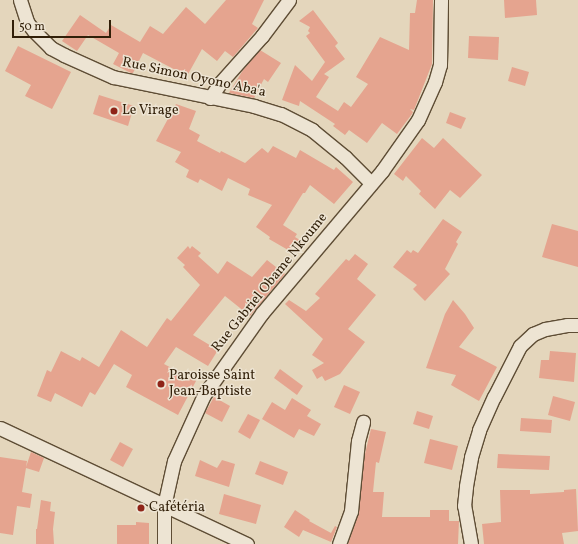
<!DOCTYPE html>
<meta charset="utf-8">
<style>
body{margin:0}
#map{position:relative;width:578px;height:544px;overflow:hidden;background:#e4d6bc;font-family:Vollkorn,serif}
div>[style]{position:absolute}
.building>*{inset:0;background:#e5a48f}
.roads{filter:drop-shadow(1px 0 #5e4d35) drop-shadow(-1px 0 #5e4d35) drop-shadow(0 1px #5e4d35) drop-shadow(0 -1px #5e4d35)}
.minor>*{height:13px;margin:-6.5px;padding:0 6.5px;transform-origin:6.5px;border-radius:6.5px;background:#ede4d3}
.dots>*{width:11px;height:11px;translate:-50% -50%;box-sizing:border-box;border:2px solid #ede4d3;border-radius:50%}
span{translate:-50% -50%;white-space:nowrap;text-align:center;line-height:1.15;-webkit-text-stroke:3px #ede4d3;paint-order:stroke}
.street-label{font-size:14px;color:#311f08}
.poi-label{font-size:14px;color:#311f08}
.left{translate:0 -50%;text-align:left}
.scale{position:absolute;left:12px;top:20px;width:99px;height:18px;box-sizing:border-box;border:2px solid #311f08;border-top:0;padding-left:5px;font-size:12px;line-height:14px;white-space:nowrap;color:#311f08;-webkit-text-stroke:3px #ede4d3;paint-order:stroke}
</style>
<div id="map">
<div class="building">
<i style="clip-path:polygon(226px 0,264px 0,252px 24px,258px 28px,233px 57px,225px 51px,217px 61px,202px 49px,187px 76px,143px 53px,133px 73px,131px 73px,113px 64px,119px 53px,88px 35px,77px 51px,62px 41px,80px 15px,106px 33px,111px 25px,140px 42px,150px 26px,163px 34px,186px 7px,205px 24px)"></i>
<i style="clip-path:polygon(417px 0,433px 0,432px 64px,414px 110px,410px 109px,413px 112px,412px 114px,397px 134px,382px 123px,367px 143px,349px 130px,345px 135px,333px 126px,335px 124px,300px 101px,299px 106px,282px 100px,295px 65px,312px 81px,325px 62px,306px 36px,310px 33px,308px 31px,310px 27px,299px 21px,313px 10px,338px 43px,335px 46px,345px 59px,324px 74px,329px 77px,316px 97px,338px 111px,344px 102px,351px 107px,368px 84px,356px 77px,380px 37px,409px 50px,410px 13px,415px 13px)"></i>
<i style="clip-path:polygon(504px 0,536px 0,537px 15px,505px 18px)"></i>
<i style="clip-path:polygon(469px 36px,499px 37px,498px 60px,468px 58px)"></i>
<i style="clip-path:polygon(18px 46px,71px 72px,52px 109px,25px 96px,31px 85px,5px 71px)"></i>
<i style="clip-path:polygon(260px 50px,281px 63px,268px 82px,264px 79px,254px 98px,229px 93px,243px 70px)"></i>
<i style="clip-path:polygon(512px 67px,529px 72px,525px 86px,508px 81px)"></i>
<i style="clip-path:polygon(99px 95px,134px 106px,128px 126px,93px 114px)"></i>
<i style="clip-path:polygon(176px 104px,196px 111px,189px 129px,200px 135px,197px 141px,220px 153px,221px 151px,245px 163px,262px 148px,268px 153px,273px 146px,296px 158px,300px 150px,334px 170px,336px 167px,353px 182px,334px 204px,310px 185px,305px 193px,303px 193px,283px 225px,297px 234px,295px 237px,303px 242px,295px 254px,269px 239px,270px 237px,256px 227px,272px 205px,248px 195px,250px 189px,228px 178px,222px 191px,200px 179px,198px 183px,186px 177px,189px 170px,175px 162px,181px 152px,156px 141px)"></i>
<i style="clip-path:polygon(450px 112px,466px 118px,461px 129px,446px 123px)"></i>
<i style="clip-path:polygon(422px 138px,434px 148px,443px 138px,482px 175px,460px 198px,450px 190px,435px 209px,419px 194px,421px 191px,406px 176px,403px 181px,394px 174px)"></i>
<i style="clip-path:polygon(443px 219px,462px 232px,456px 242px,458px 244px,445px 269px,450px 274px,425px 301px,413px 289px,417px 285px,393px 267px,407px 250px,411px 253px,413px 250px,418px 253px)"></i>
<i style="clip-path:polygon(552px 224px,578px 231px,578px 267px,542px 257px)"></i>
<i style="clip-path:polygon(188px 246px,190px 249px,192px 246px,201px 253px,198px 256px,218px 274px,227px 261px,252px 277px,267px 260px,285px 274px,250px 316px,225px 296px,193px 335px,218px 350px,208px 366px,176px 347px,164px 364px,196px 381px,178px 415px,126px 387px,132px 375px,114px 364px,95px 395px,90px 392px,82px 407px,55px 393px,51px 402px,37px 396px,47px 370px,51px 372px,61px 351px,80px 361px,82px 357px,99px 367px,121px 330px,147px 347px,167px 318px,171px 321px,200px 285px,183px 267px,185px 265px,177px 258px)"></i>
<i style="clip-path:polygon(355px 254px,368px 264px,357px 279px,376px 295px,348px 329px,365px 342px,340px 374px,325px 381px,322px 376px,317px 379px,312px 370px,324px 363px,312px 355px,323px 339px,285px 304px,289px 300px,306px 311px,320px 298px,315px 294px,346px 259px,349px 261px)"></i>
<i style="clip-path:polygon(453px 300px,465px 314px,474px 328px,459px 347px,497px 367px,479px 401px,451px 385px,456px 375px,426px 368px,445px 314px)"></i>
<i style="clip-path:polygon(550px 351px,576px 353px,574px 382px,539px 378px,541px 360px,549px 360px)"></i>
<i style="clip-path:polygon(280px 369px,303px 386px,297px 395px,274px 378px)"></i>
<i style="clip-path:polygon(344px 385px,360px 392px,350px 414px,334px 407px)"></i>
<i style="clip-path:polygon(553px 396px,575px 402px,570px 421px,548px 415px)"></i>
<i style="clip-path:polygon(214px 397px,230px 406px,222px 422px,205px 413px)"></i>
<i style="clip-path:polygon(292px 398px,311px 410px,307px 416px,321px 424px,314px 436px,299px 429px,294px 438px,262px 419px,272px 402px,285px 410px)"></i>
<i style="clip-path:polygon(417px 411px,433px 416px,429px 429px,413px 424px)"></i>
<i style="clip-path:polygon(248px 414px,260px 420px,250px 439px,238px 432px)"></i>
<i style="clip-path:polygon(521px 418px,552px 420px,551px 433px,520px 431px)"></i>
<i style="clip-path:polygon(371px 429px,386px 432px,379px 463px,376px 462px,373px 492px,384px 492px,382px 517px,430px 517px,430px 510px,449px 510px,449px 521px,459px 521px,458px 544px,348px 544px,359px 512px,364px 458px)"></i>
<i style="clip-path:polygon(430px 439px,458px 446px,452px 470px,424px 463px)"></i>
<i style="clip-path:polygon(120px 442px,133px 449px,123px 467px,110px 460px)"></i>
<i style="clip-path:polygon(31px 452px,44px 458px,39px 472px,26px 468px,22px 492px,32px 494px,30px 508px,17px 506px,13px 535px,0 533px,0 457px,27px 461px,26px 467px)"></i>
<i style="clip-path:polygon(498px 454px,550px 456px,549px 470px,497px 468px)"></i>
<i style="clip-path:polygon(200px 460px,217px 468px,222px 460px,235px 464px,229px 487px,195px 476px)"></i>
<i style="clip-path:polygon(260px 461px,288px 472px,283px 485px,255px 474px)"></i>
<i style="clip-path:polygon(576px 489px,578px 531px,562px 533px,564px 544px,484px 544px,482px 524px,501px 522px,500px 490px,530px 490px,530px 494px,564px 492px,564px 490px)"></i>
<i style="clip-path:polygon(224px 494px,261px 505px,256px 524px,219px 514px)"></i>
<i style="clip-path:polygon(41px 500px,51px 502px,50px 511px,55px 512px,53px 529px,54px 544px,36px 544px,36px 529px,37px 529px)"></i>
<i style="clip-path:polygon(295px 510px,310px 520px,309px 521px,331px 533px,335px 526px,337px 527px,331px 542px,303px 530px,299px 537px,284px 527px)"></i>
<i style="clip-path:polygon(136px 522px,149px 523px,149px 544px,117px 544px,117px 525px,136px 525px)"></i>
</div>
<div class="roads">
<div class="minor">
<i style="left:20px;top:0;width:23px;rotate:72deg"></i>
<i style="left:27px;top:22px;width:11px;rotate:52deg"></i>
<i style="left:34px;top:31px;width:24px;rotate:45deg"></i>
<i style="left:51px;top:48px;width:15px;rotate:28deg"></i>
<i style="left:64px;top:55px;width:54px;rotate:24.2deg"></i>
<i style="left:113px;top:77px;width:144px;rotate:11.6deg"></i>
<i style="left:254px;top:106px;width:28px;rotate:17deg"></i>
<i style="left:281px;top:114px;width:35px;rotate:27deg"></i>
<i style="left:312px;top:130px;width:43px;rotate:39.3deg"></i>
<i style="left:345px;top:157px;width:37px;rotate:45deg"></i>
<i style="left:210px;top:98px;width:18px;rotate:-56deg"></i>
<i style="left:220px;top:83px;width:63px;rotate:-48.2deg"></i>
<i style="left:262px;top:36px;width:45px;rotate:-53.1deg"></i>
<i style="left:0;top:428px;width:273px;rotate:25.2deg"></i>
<i style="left:164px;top:544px;width:38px;rotate:-90deg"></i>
<i style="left:164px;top:506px;width:46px;rotate:-77.5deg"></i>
<i style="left:174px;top:461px;width:72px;rotate:-65.6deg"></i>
<i style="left:204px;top:395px;width:100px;rotate:-54.7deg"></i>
<i style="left:262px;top:313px;width:186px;rotate:-49.8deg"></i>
<i style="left:382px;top:171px;width:62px;rotate:-54.8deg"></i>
<i style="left:418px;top:120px;width:42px;rotate:-65.9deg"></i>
<i style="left:435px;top:82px;width:18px;rotate:-74deg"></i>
<i style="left:440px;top:65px;width:65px;rotate:-89.1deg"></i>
<i style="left:339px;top:544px;width:35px;rotate:-70deg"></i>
<i style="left:351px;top:511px;width:70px;rotate:-84.3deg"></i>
<i style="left:358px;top:441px;width:20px;rotate:-75deg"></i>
<i style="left:471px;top:544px;width:39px;rotate:-100deg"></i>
<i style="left:464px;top:506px;width:20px;rotate:-84deg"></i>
<i style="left:466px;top:486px;width:29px;rotate:-80deg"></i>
<i style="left:471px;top:457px;width:28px;rotate:-73deg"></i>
<i style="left:479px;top:430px;width:36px;rotate:-66deg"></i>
<i style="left:494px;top:397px;width:57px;rotate:-63deg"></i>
<i style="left:520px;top:346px;width:18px;rotate:-43deg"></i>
<i style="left:533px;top:334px;width:13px;rotate:-23deg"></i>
<i style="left:545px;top:329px;width:22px;rotate:-10deg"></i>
<i style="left:567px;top:325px;width:11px"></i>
</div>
</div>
<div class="dots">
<i style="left:114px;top:111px;background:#8f2418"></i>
<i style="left:161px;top:384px;background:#8f2418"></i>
<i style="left:141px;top:508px;background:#8f2418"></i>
</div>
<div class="street-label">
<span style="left:194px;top:78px;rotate:12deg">Rue Simon Oyono Aba'a</span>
<span style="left:270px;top:283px;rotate:-51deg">Rue Gabriel Obame Nkoume</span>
</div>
<div class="poi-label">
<span class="left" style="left:122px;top:111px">Le Virage</span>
<span class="left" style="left:169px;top:384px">Paroisse Saint<br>Jean-Baptiste</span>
<span class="left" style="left:149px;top:508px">Cafétéria</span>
</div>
<div class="scale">50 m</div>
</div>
